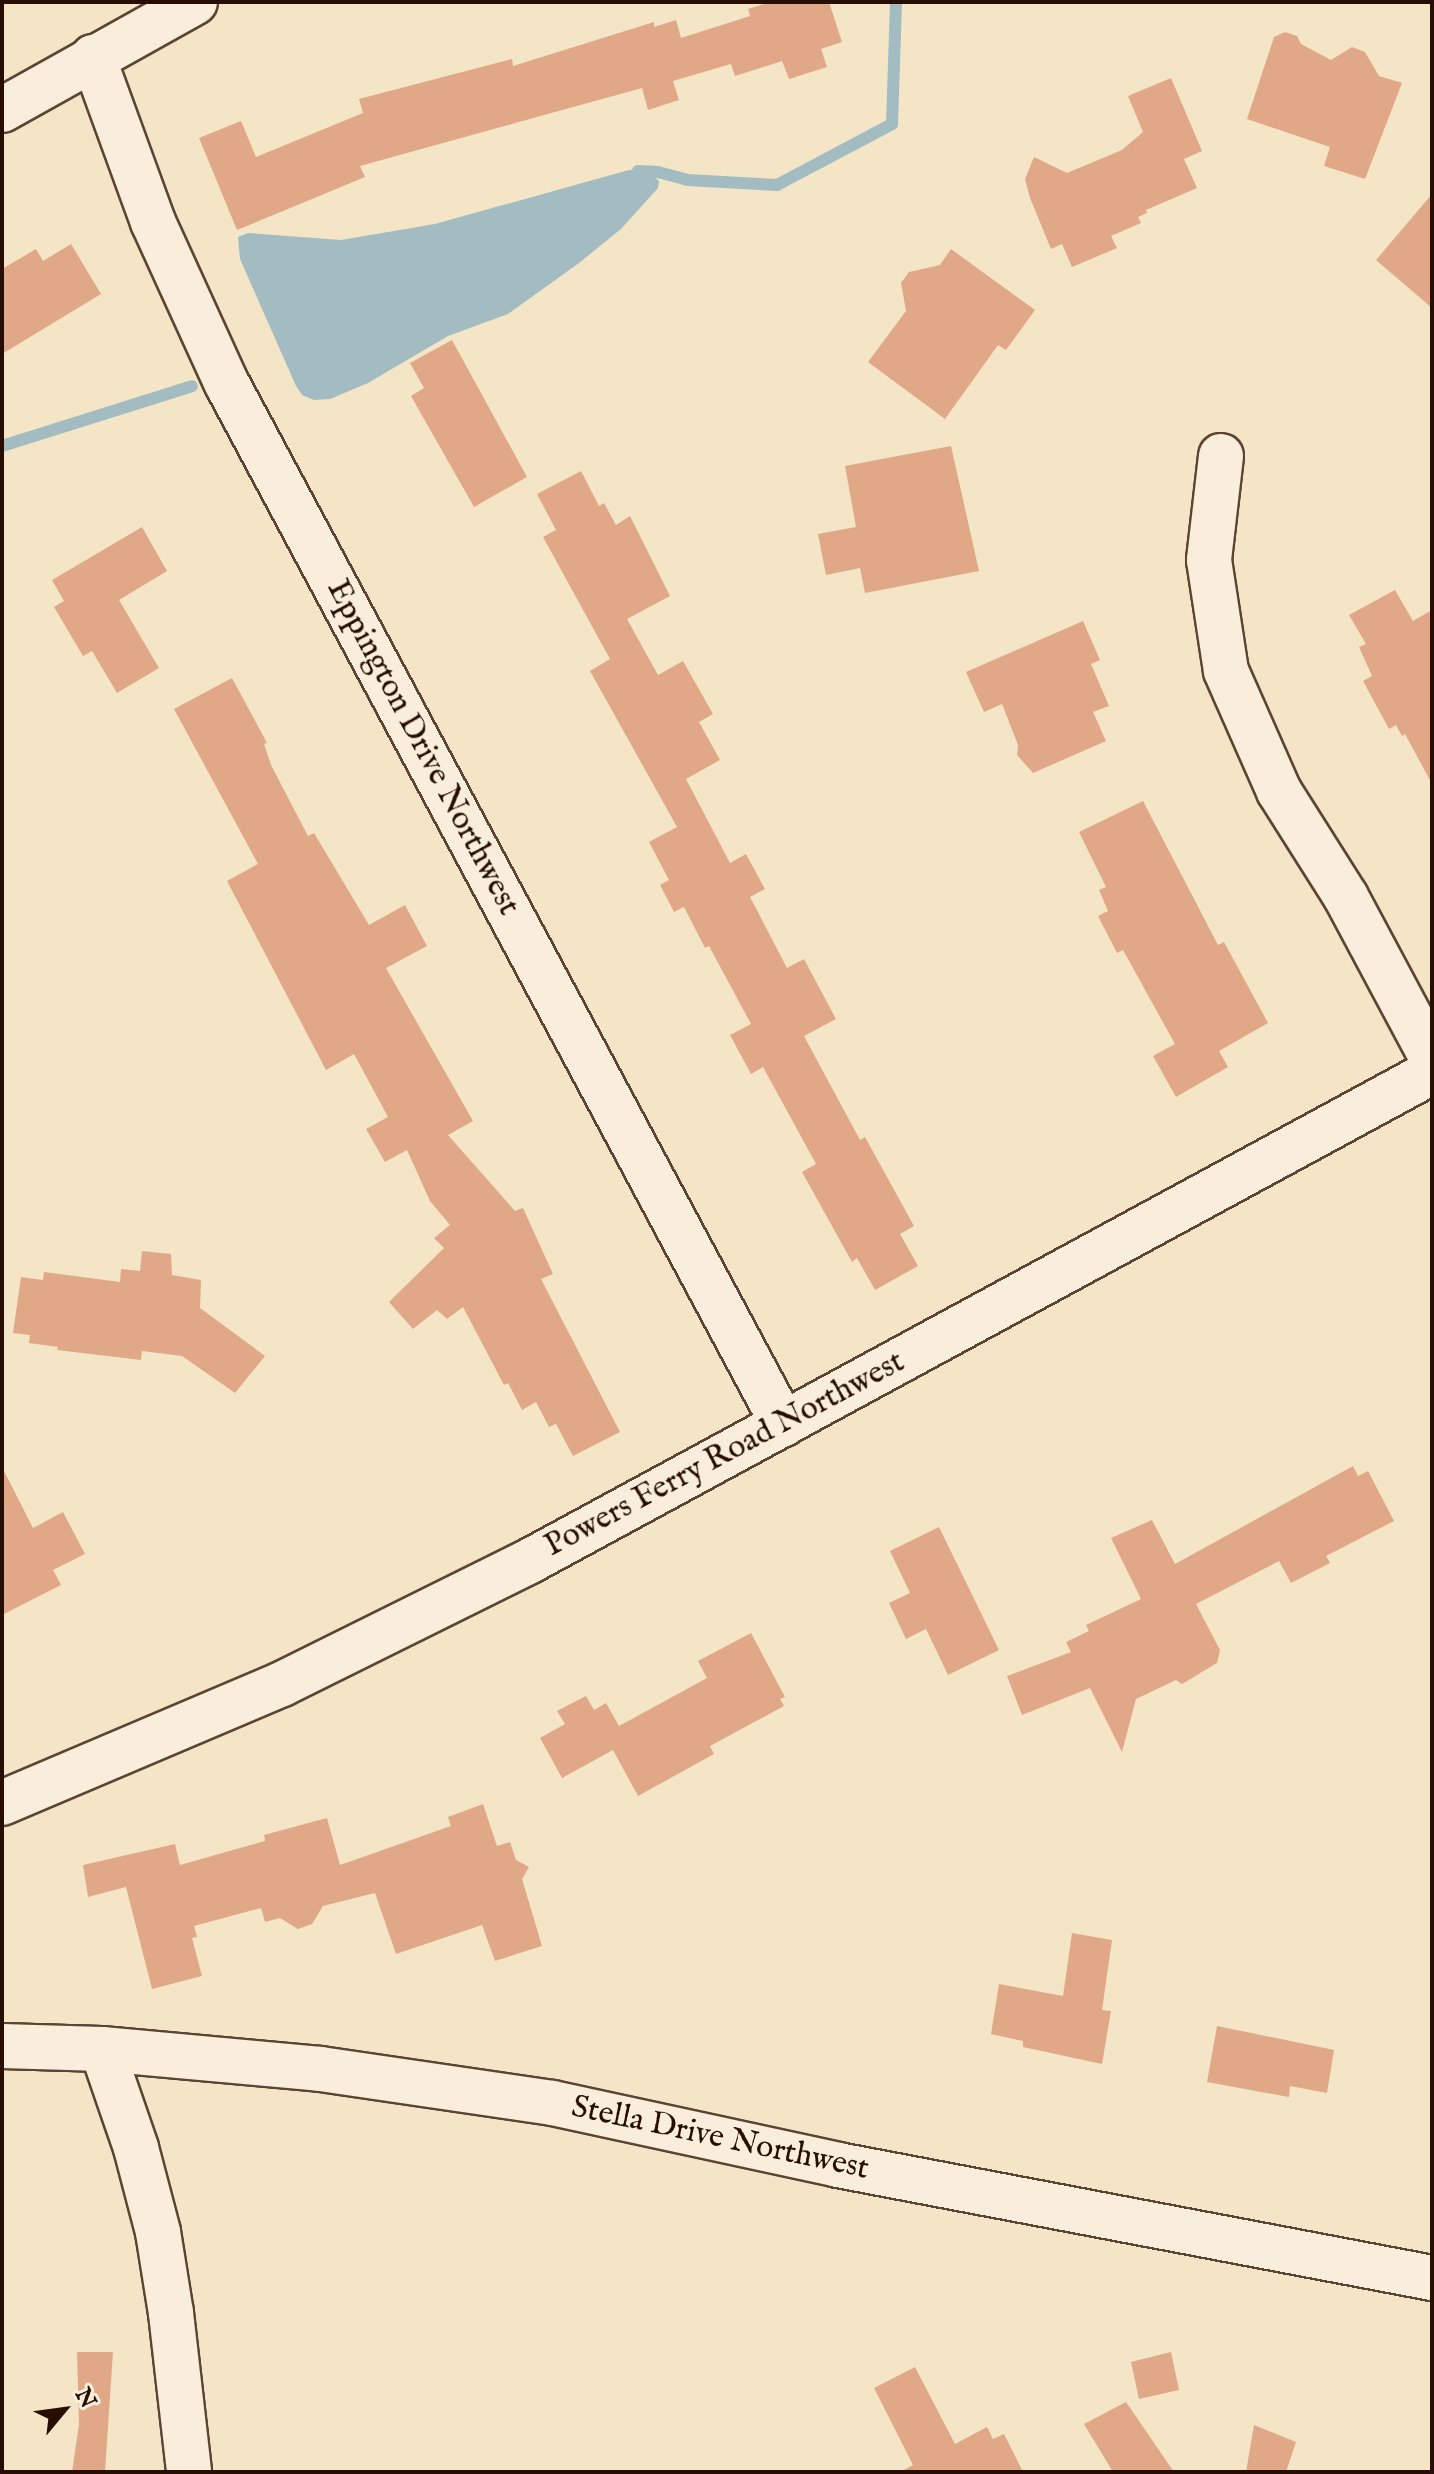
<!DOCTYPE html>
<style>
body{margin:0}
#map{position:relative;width:1434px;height:2474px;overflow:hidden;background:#f4e5c7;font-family:"IM FELL English",serif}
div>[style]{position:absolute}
.water>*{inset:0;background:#a2bcc1}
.stream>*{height:12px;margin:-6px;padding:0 6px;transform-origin:6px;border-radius:6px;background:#a2bcc1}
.building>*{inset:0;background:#e0a887}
.roads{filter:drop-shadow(2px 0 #5b4433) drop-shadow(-2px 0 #5b4433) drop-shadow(0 2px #5b4433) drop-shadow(0 -2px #5b4433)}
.minor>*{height:44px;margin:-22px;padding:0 22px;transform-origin:22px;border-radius:22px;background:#f8eedb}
span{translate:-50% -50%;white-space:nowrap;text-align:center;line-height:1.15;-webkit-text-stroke:7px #f8eedb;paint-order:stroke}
.street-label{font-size:32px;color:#280e02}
.frame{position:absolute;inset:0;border:4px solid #280e02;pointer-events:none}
.north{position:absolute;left:24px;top:2370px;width:80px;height:80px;-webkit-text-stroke:6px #f8eedb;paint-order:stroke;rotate:61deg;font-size:22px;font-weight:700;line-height:32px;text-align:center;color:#280e02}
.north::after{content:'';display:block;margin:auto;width:28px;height:36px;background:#280e02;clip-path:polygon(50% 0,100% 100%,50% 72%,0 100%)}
</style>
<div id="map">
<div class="water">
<i style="clip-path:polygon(629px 170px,648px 171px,659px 181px,658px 188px,621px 229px,579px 263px,508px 314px,448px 336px,368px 383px,330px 399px,314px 400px,302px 395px,296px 386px,240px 259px,238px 237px,248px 233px,341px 240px,435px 224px)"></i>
</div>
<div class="stream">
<i style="left:638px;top:171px;width:20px;rotate:3deg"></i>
<i style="left:658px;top:172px;width:30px;rotate:15deg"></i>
<i style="left:687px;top:180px;width:90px;rotate:3.2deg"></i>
<i style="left:777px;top:185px;width:130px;rotate:-27.9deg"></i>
<i style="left:892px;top:124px;width:122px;rotate:-88.1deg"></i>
<i style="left:2px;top:446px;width:199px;rotate:-17.5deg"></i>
</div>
<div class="building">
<i style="clip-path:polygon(770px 2px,829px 2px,842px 42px,821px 49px,827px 67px,789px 79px,782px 61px,735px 76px,731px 64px,673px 81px,679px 100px,648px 110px,642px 88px,360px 166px,365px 177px,237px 230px,199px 138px,241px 121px,256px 157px,363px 113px,359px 99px,512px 59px,513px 66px,654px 22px,654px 27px,676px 20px,681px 38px,750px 16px,748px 9px)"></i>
<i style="clip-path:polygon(1285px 32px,1297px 36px,1301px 44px,1331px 60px,1352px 47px,1365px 52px,1379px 76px,1402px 83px,1365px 179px,1324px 166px,1330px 147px,1247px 119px,1274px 37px)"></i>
<i style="clip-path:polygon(1171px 78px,1202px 151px,1184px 159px,1197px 188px,1146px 210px,1147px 213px,1138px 217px,1141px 223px,1111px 236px,1117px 248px,1072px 267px,1062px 244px,1051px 249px,1030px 198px,1025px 179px,1034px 157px,1067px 173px,1122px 150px,1143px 132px,1128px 96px)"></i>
<i style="clip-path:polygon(1432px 194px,1432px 308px,1376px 260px)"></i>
<i style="clip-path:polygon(71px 244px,101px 294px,2px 354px,2px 269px,36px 249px,43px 261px)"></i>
<i style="clip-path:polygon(951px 249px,1035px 310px,1006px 350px,998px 345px,945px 419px,868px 362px,906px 311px,901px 283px,909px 272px,940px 265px)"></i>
<i style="clip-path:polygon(452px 340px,527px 477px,474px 507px,411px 396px,424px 388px,410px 363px)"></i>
<i style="clip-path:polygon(951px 446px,979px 571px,865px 593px,860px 568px,826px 575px,818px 534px,856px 527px,845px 466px)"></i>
<i style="clip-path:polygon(581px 471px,599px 506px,604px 503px,616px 525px,630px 516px,670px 596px,627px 619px,658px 675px,683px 661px,713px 714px,699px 722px,720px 760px,686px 779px,730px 863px,746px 854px,765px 889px,750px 897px,787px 968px,804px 959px,836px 1019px,804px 1036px,860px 1140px,865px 1137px,914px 1226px,900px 1234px,918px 1266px,875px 1290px,857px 1258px,852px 1262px,802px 1172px,816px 1164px,763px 1067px,751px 1074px,730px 1035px,751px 1024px,709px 946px,705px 948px,684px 907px,674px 912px,660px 885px,669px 880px,649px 842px,677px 827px,590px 671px,610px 659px,543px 537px,556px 530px,537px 494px)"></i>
<i style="clip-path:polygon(142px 527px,167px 571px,119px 600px,159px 668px,117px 693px,92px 651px,83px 656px,54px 607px,64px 601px,52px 580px)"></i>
<i style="clip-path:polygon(1395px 590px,1413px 621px,1432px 610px,1432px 784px,1405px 734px,1402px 736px,1396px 725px,1389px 729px,1363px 681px,1372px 676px,1359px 647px,1366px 644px,1349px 615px)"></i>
<i style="clip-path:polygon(1083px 621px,1100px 660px,1091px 664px,1109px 706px,1093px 712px,1106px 741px,1033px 773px,1017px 755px,1018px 745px,1002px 704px,984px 712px,966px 672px)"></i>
<i style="clip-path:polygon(232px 678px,267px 743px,264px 744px,271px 765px,308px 836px,314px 833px,369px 925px,405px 905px,427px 946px,386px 968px,473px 1121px,448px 1135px,515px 1211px,523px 1208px,553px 1274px,541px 1279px,620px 1432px,573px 1456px,556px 1424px,549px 1427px,536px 1402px,522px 1410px,508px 1383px,504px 1385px,463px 1307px,447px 1319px,437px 1310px,413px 1329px,389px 1302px,444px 1248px,434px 1238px,450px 1225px,430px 1201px,407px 1150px,385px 1162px,366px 1129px,388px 1117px,354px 1054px,326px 1070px,227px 881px,258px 864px,174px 709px)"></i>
<i style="clip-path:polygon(1143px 801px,1218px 945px,1224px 942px,1268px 1023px,1219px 1051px,1228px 1067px,1176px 1097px,1153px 1056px,1175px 1044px,1123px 950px,1117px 953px,1098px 916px,1108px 911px,1099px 890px,1106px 887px,1079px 832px)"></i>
<i style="clip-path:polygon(142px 1251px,171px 1254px,172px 1275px,201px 1280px,200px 1308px,265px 1356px,235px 1393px,182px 1356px,142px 1351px,141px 1360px,57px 1350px,58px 1347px,29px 1343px,30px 1335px,13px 1333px,21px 1277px,43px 1280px,44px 1272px,120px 1282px,121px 1269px,140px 1271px)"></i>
<i style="clip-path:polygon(1353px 1466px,1358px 1476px,1368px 1471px,1394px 1521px,1326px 1556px,1330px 1563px,1291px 1583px,1279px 1561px,1196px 1604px,1220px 1650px,1217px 1663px,1182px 1684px,1176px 1680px,1136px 1699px,1122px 1752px,1090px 1688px,1022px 1715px,1007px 1676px,1071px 1652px,1066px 1642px,1089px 1631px,1086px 1625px,1141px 1599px,1111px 1538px,1152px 1520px,1175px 1564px)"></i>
<i style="clip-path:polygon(2px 1467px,33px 1528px,63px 1512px,85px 1554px,53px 1570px,61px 1585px,2px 1615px)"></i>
<i style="clip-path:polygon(939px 1527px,999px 1650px,948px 1675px,926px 1629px,906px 1639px,889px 1603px,910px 1593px,890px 1551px)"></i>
<i style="clip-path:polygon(751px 1633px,785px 1697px,780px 1699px,784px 1706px,710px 1746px,714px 1754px,638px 1796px,613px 1750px,562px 1778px,540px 1738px,565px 1724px,557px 1711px,586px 1696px,594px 1710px,606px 1703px,619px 1726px,707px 1678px,698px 1661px)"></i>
<i style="clip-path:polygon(483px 1804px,497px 1846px,510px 1842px,516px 1860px,529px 1867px,522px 1879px,542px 1946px,495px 1961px,482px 1925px,396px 1954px,375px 1893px,323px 1906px,312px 1924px,298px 1929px,280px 1918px,265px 1922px,261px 1908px,194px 1926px,197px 1937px,192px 1938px,202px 1976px,152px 1989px,126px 1887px,88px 1897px,83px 1865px,175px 1844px,180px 1865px,265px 1841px,264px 1835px,327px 1818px,340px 1865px,451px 1826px,448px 1817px)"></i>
<i style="clip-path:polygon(1072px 1933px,1112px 1940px,1102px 2010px,1111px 2011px,1102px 2064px,1023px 2047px,1023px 2041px,991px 2034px,999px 1984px,1063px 1996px)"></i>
<i style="clip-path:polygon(1217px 2026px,1334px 2050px,1327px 2093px,1290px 2086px,1289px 2097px,1207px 2082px)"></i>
<i style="clip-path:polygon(77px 2352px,113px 2352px,105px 2472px,72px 2472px,79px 2424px)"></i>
<i style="clip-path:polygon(1171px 2352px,1179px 2390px,1139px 2399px,1131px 2362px)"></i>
<i style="clip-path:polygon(915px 2367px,955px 2444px,987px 2427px,993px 2439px,1004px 2434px,1023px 2472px,900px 2472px,913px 2465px,874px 2388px)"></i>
<i style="clip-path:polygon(1126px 2402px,1174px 2472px,1113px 2472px,1084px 2424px)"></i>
<i style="clip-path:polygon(1254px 2425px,1296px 2442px,1286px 2472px,1246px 2472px)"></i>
</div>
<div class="roads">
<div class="minor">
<i style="left:93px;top:57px;width:176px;rotate:70deg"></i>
<i style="left:153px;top:222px;width:176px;rotate:65.5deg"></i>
<i style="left:226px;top:382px;width:1182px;rotate:61.87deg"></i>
<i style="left:2px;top:110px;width:221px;rotate:-29.2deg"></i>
<i style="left:1221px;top:456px;width:105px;rotate:96.6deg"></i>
<i style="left:1209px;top:560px;width:112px;rotate:81.3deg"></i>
<i style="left:1226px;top:671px;width:131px;rotate:66.2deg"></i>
<i style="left:1279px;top:791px;width:125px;rotate:57.7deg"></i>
<i style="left:1346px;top:897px;width:183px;rotate:61.9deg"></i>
<i style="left:2px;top:1803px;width:304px;rotate:-23deg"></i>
<i style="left:282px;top:1684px;width:275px;rotate:-26.4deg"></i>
<i style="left:528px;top:1562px;width:1028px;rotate:-28.46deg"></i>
<i style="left:2px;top:2046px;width:100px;rotate:1.7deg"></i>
<i style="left:102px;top:2049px;width:219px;rotate:5.2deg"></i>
<i style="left:320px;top:2069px;width:234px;rotate:8.3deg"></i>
<i style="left:552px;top:2103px;width:293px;rotate:12.2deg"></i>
<i style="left:838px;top:2165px;width:605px;rotate:10.77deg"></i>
<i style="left:102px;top:2049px;width:105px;rotate:71deg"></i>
<i style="left:136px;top:2148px;width:87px;rotate:75.3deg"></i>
<i style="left:158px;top:2232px;width:82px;rotate:80.9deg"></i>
<i style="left:171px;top:2313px;width:160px;rotate:83.5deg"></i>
</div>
</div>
<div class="street-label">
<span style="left:422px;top:748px;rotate:62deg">Eppington Drive Northwest</span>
<span style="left:725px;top:1455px;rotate:-28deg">Powers Ferry Road Northwest</span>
<span style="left:720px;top:2139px;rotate:12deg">Stella Drive Northwest</span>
</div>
<div class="frame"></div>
<div class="north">N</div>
</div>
